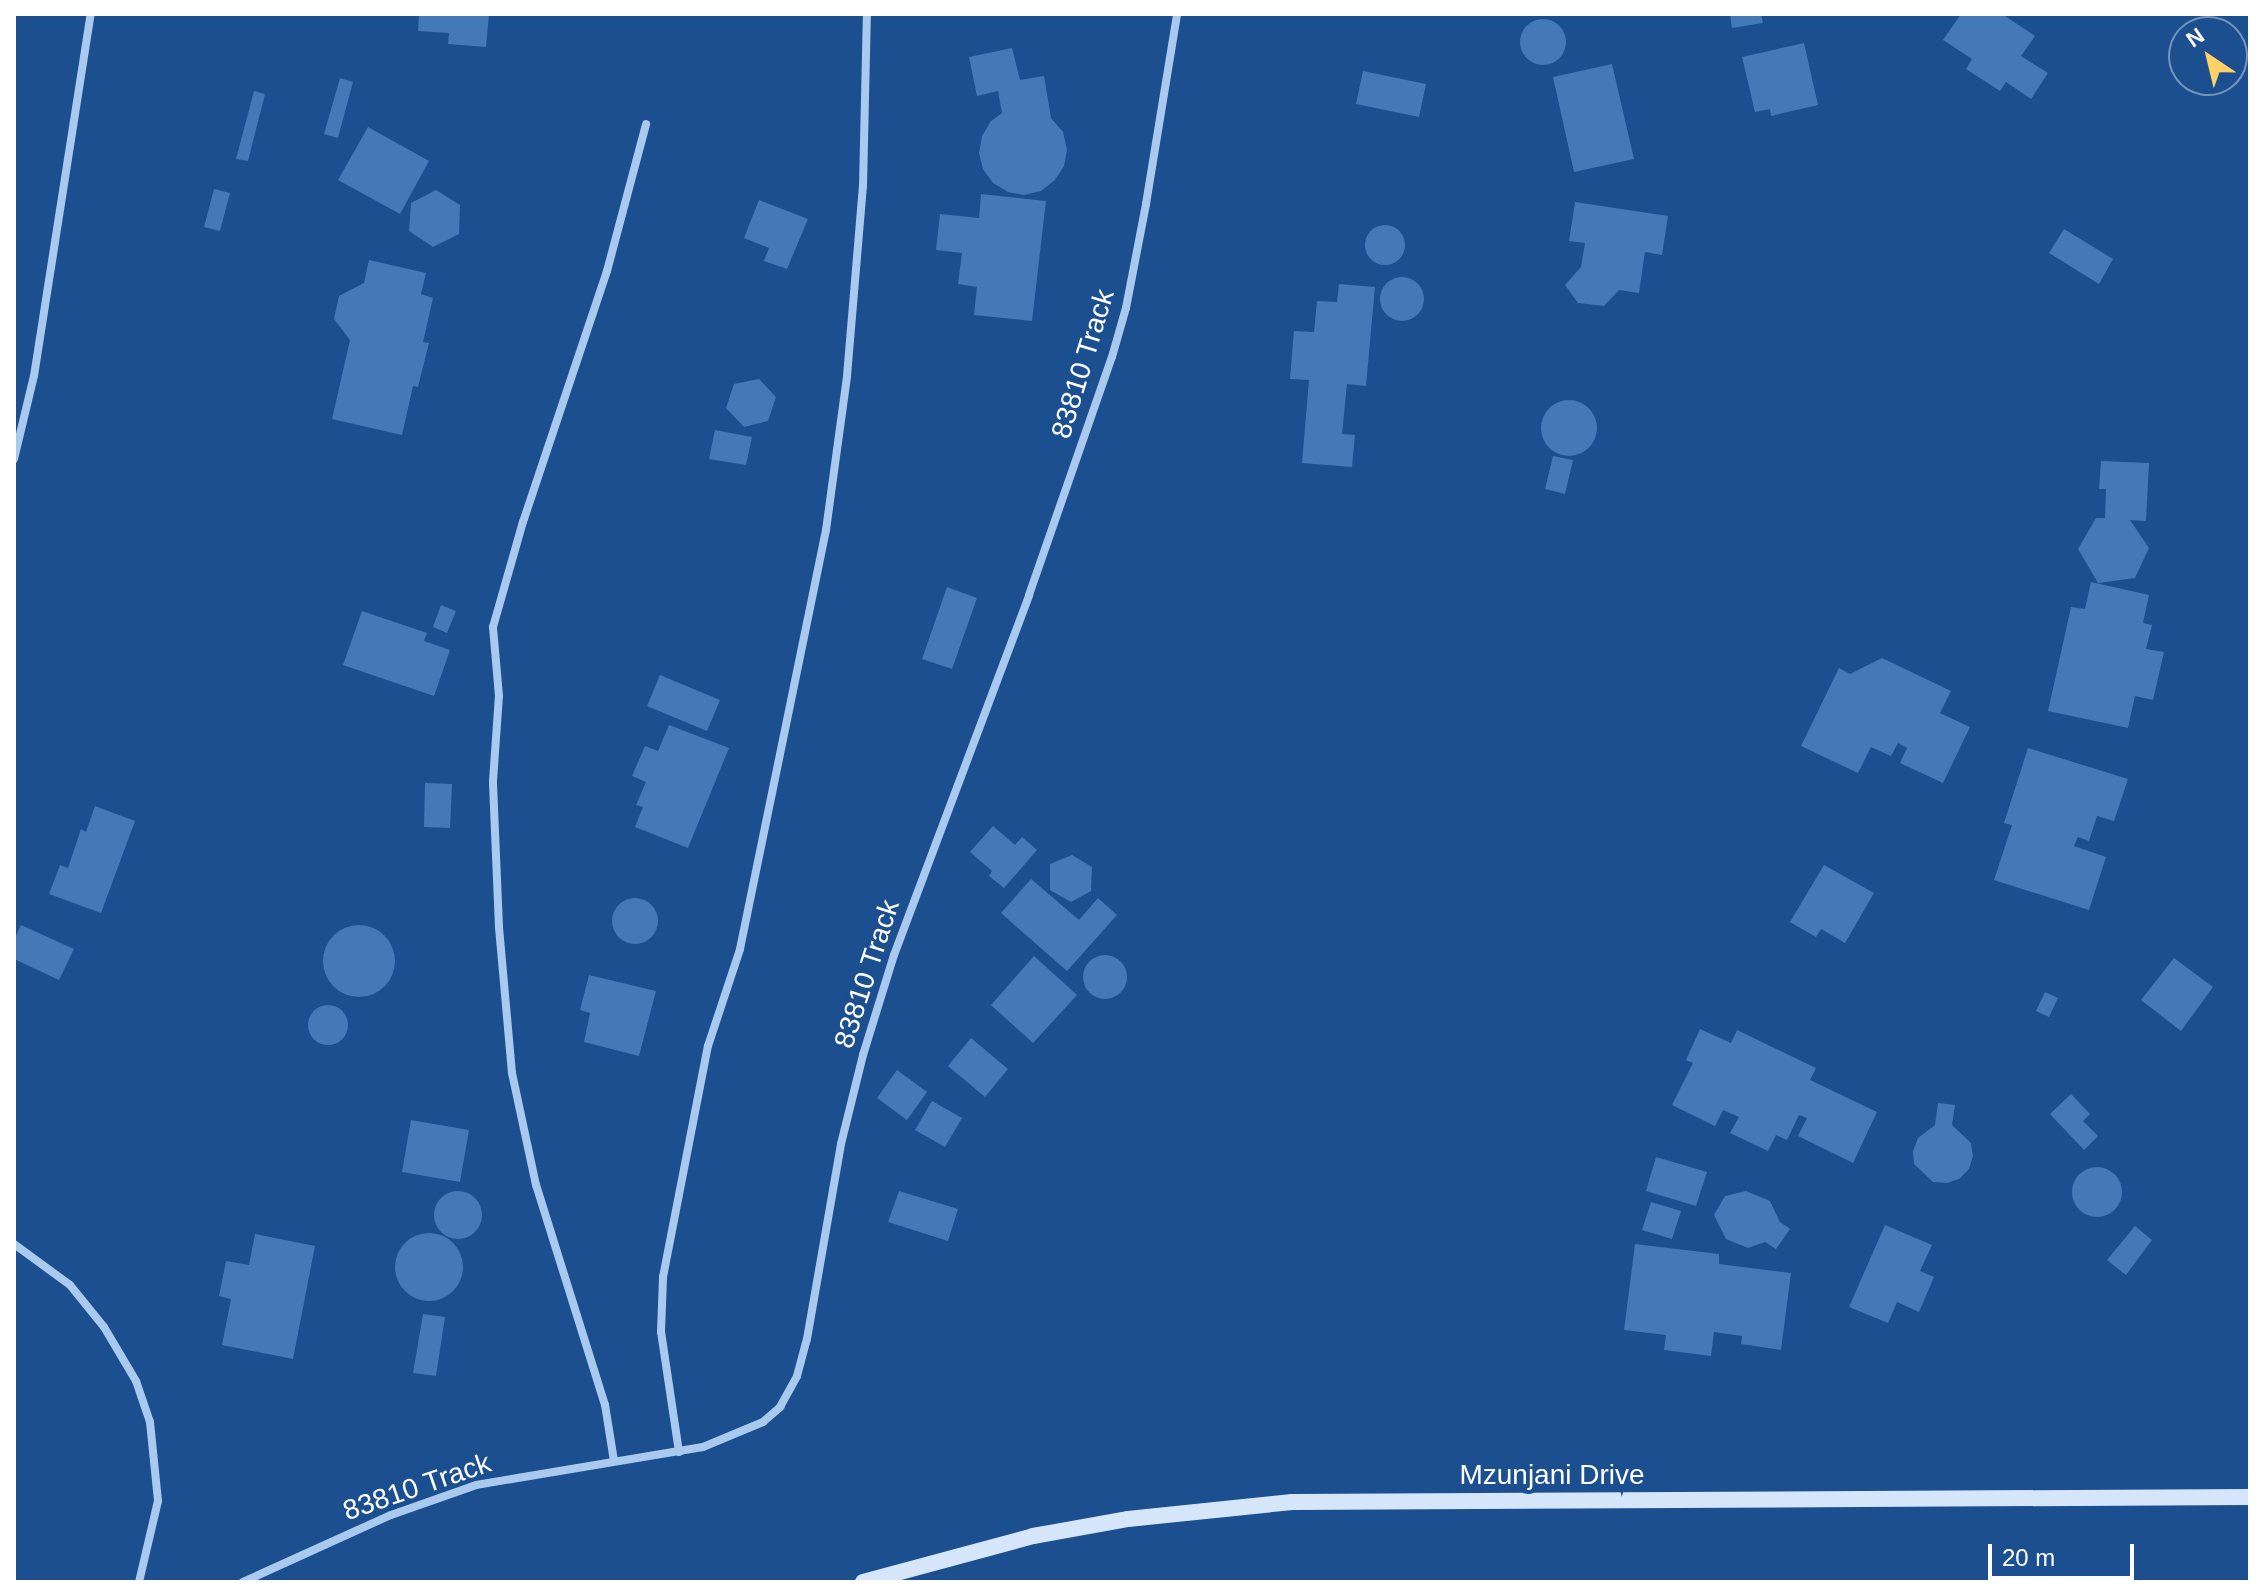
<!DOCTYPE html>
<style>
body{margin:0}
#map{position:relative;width:2264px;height:1596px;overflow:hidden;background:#1b4f8f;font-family:Arial,sans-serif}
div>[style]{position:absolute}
.building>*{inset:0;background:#4478b7}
.round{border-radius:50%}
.minor>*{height:8px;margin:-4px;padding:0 4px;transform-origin:4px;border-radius:4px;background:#a9c9ee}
.secondary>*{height:16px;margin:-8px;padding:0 8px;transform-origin:8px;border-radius:8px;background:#d6e6fa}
span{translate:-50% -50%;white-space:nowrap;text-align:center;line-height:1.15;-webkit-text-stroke:8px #1b4f8f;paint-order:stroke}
.street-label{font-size:28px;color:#fff}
.frame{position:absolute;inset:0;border:16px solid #fff;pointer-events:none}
.north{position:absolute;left:2168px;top:16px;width:80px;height:80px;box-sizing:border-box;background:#1b4f8f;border:2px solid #7695bc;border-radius:50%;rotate:325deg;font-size:22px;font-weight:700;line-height:32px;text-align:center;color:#fff}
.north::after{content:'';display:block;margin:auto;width:28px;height:36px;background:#ffd166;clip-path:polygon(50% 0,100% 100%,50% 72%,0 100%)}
.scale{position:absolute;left:1988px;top:1544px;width:146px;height:36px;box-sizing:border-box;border:4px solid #fff;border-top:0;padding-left:10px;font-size:24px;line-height:28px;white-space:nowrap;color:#fff;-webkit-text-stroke:6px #1b4f8f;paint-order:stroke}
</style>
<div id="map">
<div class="building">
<i style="clip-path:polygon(419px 14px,489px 14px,486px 47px,448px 44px,449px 33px,418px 31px)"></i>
<i style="clip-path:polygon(1730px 14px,1761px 14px,1763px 23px,1732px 28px)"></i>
<i style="clip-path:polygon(1961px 14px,2002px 14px,2035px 36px,2021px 56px,2048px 73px,2031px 99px,2006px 82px,2000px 91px,1966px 69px,1972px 59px,1943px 40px)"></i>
<i class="round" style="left:1520px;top:19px;width:46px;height:46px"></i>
<i style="clip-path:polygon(1804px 43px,1818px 105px,1771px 116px,1770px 109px,1755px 112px,1742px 57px)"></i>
<i style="clip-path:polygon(1012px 48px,1020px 80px,1044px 76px,1051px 118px,1063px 132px,1067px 150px,1064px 166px,1055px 180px,1041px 191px,1024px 195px,1008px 192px,993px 183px,983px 169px,979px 153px,982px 136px,991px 121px,1002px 113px,998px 91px,977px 96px,969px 57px)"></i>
<i style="clip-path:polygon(1612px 64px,1634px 159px,1574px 172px,1553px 77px)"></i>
<i style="clip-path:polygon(1363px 71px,1426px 84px,1419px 117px,1356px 104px)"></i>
<i style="clip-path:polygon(340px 78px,353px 82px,338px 138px,324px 134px)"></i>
<i style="clip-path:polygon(254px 91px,265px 94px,248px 161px,236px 159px)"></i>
<i style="clip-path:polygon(368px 127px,429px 161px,400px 214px,338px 180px)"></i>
<i style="clip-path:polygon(214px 189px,230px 193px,220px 231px,204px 227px)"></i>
<i style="clip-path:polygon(436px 190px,460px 205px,459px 234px,433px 247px,409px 231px,411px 203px)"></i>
<i style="clip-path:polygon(981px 194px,1046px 201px,1032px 321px,974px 315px,977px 287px,958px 284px,962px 253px,936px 250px,940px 214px,979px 218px)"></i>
<i style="clip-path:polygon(759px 200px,808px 219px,787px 269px,764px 261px,769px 248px,744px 238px)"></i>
<i style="clip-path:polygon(1575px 202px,1668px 216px,1662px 255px,1645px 252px,1639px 293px,1619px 290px,1604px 306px,1578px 303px,1565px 285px,1581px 267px,1585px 243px,1569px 241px)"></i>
<i class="round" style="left:1365px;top:225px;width:40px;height:40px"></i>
<i style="clip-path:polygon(2064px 229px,2113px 259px,2099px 284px,2049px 253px)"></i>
<i style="clip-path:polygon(369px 260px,426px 273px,421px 294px,433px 298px,423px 342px,429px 343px,418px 387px,413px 386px,402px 435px,332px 419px,350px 340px,334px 319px,339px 296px,364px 283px)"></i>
<i class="round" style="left:1380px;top:277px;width:44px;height:44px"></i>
<i style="clip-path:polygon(1339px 284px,1375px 287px,1366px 386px,1347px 384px,1342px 434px,1355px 435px,1352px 467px,1302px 463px,1309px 380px,1290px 379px,1294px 331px,1314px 332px,1317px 301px,1337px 302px)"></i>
<i style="clip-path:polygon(759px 379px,776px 397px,768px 421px,744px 427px,726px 408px,734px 384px)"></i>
<i class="round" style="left:1541px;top:400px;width:56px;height:56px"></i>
<i style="clip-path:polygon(715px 430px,752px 437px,746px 465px,709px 459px)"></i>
<i style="clip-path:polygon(1553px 456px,1573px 460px,1565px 494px,1545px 489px)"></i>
<i style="clip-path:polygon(2101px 461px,2149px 463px,2146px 521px,2130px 520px,2149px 548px,2135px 578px,2098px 583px,2078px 549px,2096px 518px,2105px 518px,2106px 489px,2099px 489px)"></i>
<i style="clip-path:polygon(2091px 582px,2149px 595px,2143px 623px,2152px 625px,2146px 649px,2164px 652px,2153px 700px,2135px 696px,2128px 728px,2048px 711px,2071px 607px,2085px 609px)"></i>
<i style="clip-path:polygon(947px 587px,977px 598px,952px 669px,922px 659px)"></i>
<i style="clip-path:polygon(441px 605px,456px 611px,447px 633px,433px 627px)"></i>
<i style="clip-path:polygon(362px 611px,427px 633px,424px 641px,450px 650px,434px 696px,343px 665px)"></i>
<i style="clip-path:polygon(1882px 658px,1951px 691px,1940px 713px,1970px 727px,1943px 783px,1900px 763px,1907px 748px,1898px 743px,1891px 756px,1871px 747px,1858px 773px,1801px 746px,1839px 668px,1850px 674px)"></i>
<i style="clip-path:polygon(660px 675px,720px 700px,707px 731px,647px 706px)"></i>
<i style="clip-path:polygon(669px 725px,729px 748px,688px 848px,635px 827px,643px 807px,636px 805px,646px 782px,632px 776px,645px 746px,658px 751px)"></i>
<i style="clip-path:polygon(2028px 748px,2128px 779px,2114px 821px,2097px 816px,2089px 841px,2078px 837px,2074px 846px,2106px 857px,2089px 910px,1994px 880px,2012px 825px,2004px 823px)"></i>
<i style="clip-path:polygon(425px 783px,452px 784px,450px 828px,424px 827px)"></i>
<i style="clip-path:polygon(95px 806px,135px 821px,101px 913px,49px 894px,60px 865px,68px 868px,81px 829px,86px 832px)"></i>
<i style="clip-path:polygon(993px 826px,1015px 845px,1022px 837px,1037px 850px,1004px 888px,989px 876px,992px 871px,970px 852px)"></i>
<i style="clip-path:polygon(1072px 855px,1092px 867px,1091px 891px,1071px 902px,1050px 890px,1050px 864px)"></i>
<i style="clip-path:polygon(1824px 865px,1874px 893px,1845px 943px,1821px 929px,1816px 937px,1790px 922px)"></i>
<i style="clip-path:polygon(1031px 879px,1079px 920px,1098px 898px,1117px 915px,1067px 971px,1001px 913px)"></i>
<i class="round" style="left:612px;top:898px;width:46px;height:46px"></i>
<i class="round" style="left:323px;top:925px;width:72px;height:72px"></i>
<i style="clip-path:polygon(21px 925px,74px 949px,59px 980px,14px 959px,14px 940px)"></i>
<i class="round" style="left:1083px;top:955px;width:44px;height:44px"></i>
<i style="clip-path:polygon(1034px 956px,1077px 995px,1033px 1043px,991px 1005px)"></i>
<i style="clip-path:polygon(2174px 958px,2213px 987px,2181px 1031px,2141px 1000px)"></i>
<i style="clip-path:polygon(589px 975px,656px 991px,639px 1056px,584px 1042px,590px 1013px,580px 1010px)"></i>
<i style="clip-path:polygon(2045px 992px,2058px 998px,2049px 1017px,2036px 1011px)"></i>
<i class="round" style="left:308px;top:1005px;width:40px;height:40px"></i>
<i style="clip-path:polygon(1700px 1029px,1731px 1043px,1737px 1030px,1816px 1068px,1810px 1080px,1877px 1112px,1853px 1163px,1798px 1136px,1807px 1118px,1799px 1115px,1787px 1140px,1776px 1135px,1768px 1151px,1730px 1133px,1739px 1117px,1723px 1110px,1715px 1126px,1672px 1105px,1693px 1063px,1686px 1060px)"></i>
<i style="clip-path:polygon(971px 1038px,1008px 1069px,985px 1097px,948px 1066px)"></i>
<i style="clip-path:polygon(897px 1070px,927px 1092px,907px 1120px,877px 1098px)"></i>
<i style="clip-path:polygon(2071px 1094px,2090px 1114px,2083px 1121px,2098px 1136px,2084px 1150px,2050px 1114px)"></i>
<i style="clip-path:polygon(932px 1101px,962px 1118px,945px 1147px,915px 1130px)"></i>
<i style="clip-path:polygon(1938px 1103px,1955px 1105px,1952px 1125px,1971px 1143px,1973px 1156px,1969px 1169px,1959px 1179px,1947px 1183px,1933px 1182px,1914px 1164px,1913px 1151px,1918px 1138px,1935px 1125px)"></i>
<i style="clip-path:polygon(411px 1120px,469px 1130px,460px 1182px,402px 1172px)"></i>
<i style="clip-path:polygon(1656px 1157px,1707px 1172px,1696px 1206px,1646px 1191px)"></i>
<i class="round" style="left:2072px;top:1167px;width:50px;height:50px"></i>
<i class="round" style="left:434px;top:1191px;width:48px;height:48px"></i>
<i style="clip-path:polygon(899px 1191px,958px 1209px,948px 1241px,888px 1222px)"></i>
<i style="clip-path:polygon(1746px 1191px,1770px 1201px,1780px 1222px,1790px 1229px,1776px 1249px,1765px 1242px,1748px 1248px,1726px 1239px,1714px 1215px,1725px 1196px)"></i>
<i style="clip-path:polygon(1651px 1202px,1681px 1211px,1672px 1239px,1642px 1230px)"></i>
<i style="clip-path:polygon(1885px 1225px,1932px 1245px,1920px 1271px,1934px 1277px,1919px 1312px,1897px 1302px,1888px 1323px,1849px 1307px)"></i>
<i style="clip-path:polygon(2135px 1226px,2152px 1240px,2126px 1275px,2107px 1260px)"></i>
<i class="round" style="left:395px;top:1233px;width:68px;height:68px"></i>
<i style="clip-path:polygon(255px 1234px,315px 1246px,293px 1359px,222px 1345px,231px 1299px,219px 1296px,226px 1261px,249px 1265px)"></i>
<i style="clip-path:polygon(1635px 1244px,1719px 1254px,1719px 1264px,1791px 1273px,1781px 1350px,1741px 1344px,1742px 1336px,1714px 1332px,1711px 1356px,1664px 1350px,1666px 1335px,1624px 1330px)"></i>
<i style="clip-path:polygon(423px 1314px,445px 1317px,436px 1376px,413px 1373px)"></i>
</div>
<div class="minor">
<i style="left:14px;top:459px;width:85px;rotate:-76.5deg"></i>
<i style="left:34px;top:376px;width:366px;rotate:-81.1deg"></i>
<i style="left:14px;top:1244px;width:69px;rotate:36.2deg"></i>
<i style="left:70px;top:1285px;width:54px;rotate:51deg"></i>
<i style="left:104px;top:1327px;width:63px;rotate:59.3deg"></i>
<i style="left:136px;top:1381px;width:43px;rotate:71.1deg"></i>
<i style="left:150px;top:1422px;width:79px;rotate:84.2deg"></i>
<i style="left:158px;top:1501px;width:83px;rotate:103.2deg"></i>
<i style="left:679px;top:1452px;width:121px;rotate:-98.5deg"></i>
<i style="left:661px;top:1332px;width:55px;rotate:-87.9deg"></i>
<i style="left:663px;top:1277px;width:235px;rotate:-79deg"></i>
<i style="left:708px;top:1046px;width:102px;rotate:-71.7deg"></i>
<i style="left:740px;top:949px;width:428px;rotate:-78.4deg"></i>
<i style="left:826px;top:530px;width:155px;rotate:-82.2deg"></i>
<i style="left:847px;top:376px;width:191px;rotate:-85.2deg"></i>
<i style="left:863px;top:186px;width:172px;rotate:-88.7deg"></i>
<i style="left:614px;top:1461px;width:57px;rotate:-99.1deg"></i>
<i style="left:605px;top:1405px;width:231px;rotate:-107.4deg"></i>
<i style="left:536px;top:1185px;width:115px;rotate:-102.1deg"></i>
<i style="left:512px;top:1073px;width:147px;rotate:-95.1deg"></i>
<i style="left:499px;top:927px;width:146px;rotate:-92.4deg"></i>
<i style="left:493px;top:781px;width:85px;rotate:-86deg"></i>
<i style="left:499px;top:696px;width:69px;rotate:-95deg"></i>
<i style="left:493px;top:627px;width:109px;rotate:-74.1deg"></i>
<i style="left:523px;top:522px;width:265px;rotate:-71.5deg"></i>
<i style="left:607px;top:271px;width:152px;rotate:-75.1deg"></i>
<i style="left:243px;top:1582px;width:162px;rotate:-24.4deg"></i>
<i style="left:391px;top:1515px;width:90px;rotate:-19.4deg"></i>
<i style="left:476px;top:1485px;width:230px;rotate:-9.5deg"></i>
<i style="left:703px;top:1447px;width:65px;rotate:-22.6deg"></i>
<i style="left:763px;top:1422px;width:23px;rotate:-41deg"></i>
<i style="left:780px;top:1407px;width:35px;rotate:-61deg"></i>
<i style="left:797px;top:1376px;width:38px;rotate:-75deg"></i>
<i style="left:807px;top:1339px;width:198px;rotate:-80.1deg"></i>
<i style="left:841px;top:1144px;width:92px;rotate:-76.1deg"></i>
<i style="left:863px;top:1055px;width:105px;rotate:-72.8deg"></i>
<i style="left:894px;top:955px;width:384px;rotate:-69.4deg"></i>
<i style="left:1029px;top:595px;width:252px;rotate:-70.8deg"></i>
<i style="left:1112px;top:357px;width:51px;rotate:-74.1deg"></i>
<i style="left:1126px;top:308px;width:106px;rotate:-79.1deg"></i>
<i style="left:1146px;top:204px;width:193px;rotate:-80.7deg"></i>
</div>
<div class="secondary">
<i style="left:863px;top:1582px;width:176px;rotate:-15.1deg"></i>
<i style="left:1033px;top:1536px;width:97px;rotate:-10.1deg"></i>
<i style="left:1128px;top:1519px;width:165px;rotate:-5.9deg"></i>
<i style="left:1292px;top:1502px;width:958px;rotate:-0.3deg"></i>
</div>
<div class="street-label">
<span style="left:1083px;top:364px;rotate:-73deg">83810 Track</span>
<span style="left:867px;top:974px;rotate:-72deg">83810 Track</span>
<span style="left:1552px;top:1475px">Mzunjani Drive</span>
<span style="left:417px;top:1487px;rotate:-19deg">83810 Track</span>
</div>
<div class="frame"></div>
<div class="north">N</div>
<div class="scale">20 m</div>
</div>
